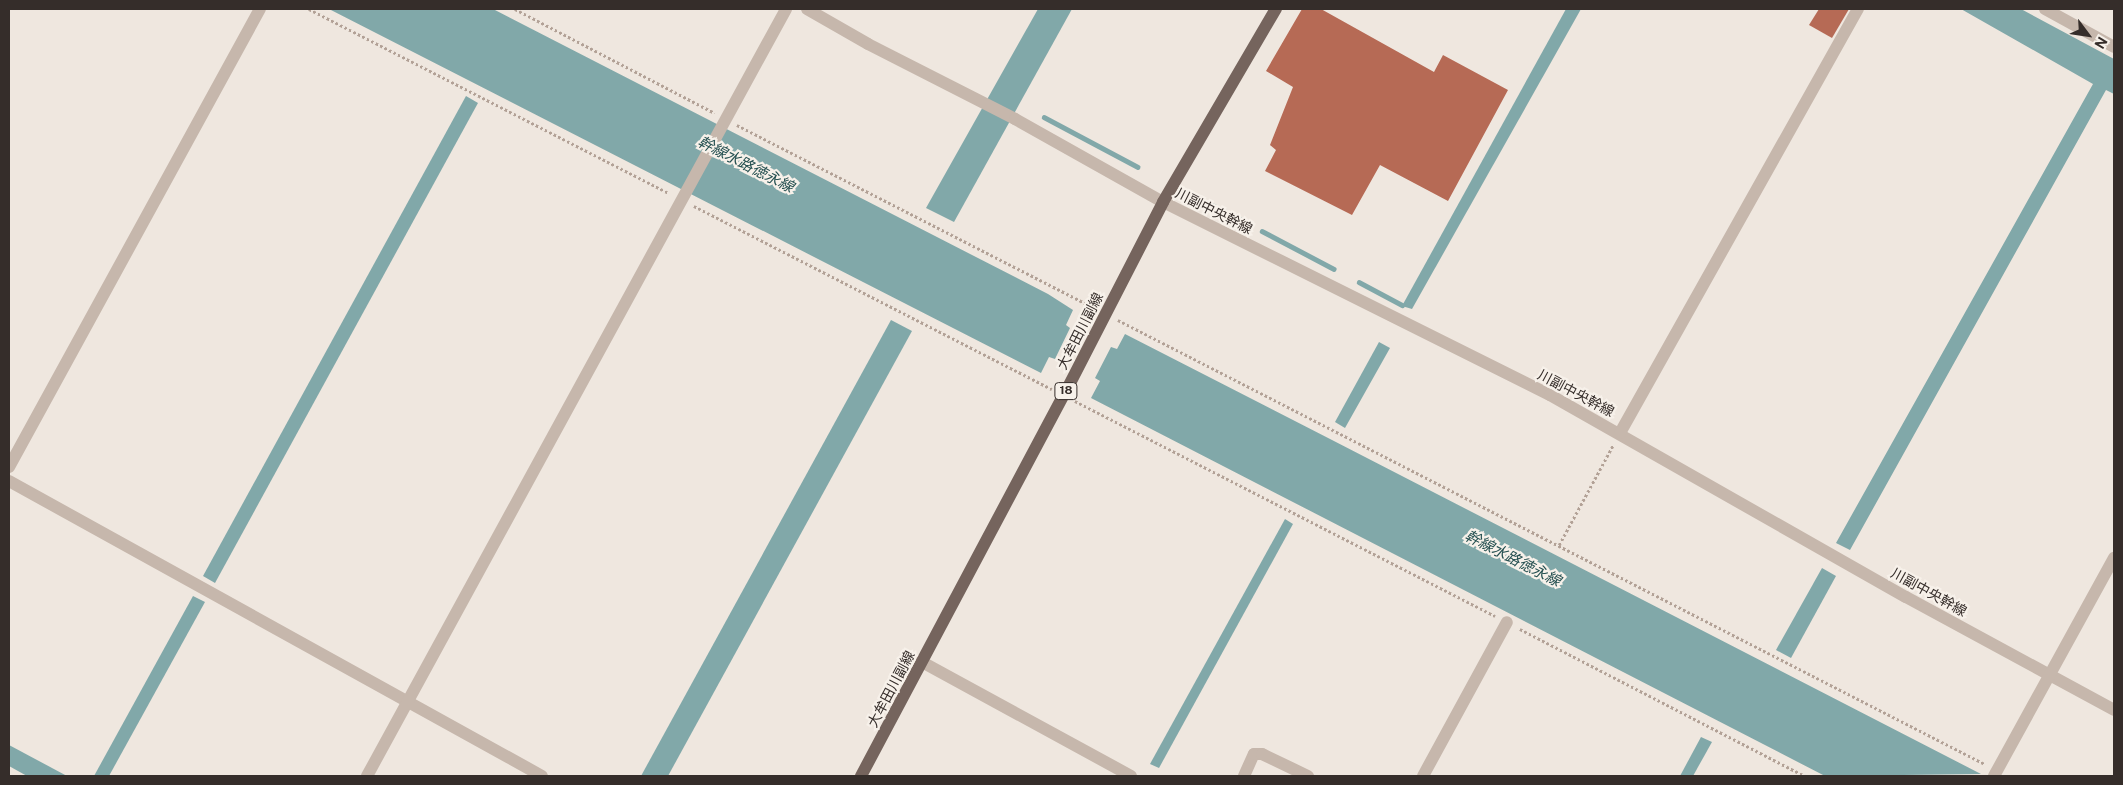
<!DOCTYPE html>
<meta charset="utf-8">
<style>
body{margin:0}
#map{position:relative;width:2123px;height:785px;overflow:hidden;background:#efe7df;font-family:"Public Sans","Noto Sans JP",sans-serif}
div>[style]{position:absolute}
.water>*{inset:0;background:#81a8a9}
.stream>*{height:4.5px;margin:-2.25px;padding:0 2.25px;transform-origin:2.25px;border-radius:2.25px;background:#81a8a9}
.building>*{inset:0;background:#b66a55}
.path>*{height:2.5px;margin-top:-1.25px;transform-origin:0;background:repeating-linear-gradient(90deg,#b2a196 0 2.5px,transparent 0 5px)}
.minor>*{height:12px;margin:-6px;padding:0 6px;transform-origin:6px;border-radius:6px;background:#c6b7ac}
.major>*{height:12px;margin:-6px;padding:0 6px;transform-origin:6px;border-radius:6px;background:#75645d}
span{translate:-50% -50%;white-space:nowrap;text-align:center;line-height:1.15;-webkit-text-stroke:4.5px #f7f1ea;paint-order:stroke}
.shield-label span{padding:1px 4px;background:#f7f1ea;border:1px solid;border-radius:4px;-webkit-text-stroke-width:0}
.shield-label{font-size:12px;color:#352d2a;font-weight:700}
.street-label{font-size:14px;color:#352d2a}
.water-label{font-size:15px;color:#255051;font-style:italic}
.frame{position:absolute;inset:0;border:10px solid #352d2a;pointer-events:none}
.north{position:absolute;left:2063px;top:10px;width:50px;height:50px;-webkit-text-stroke:4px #f7f1ea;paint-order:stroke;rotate:121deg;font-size:14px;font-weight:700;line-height:20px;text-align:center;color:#352d2a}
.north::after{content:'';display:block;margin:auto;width:18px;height:22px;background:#352d2a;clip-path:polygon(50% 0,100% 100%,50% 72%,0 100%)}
</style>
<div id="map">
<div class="water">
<i style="clip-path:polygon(329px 9px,493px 9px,1048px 294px,1073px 310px,1066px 325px,1070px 328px,1055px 359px,1049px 357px,1041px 373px)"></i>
<i style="clip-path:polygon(1038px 9px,1072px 9px,954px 222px,926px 208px)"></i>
<i style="clip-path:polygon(1566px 9px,1581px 9px,1412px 309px,1402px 306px)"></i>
<i style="clip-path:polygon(1961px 9px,2021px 9px,2114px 59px,2114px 94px,2106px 90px,1850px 550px,1836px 543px,2093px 84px)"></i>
<i style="clip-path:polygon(466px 96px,478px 103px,215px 583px,203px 576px)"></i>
<i style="clip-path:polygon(891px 320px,912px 331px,668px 776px,641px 776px)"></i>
<i style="clip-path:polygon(1125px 334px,1332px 440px,1981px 774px,1825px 776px,1091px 398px,1100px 381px,1095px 378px,1111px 347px,1117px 349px)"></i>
<i style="clip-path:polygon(1379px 342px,1390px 348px,1345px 428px,1335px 422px)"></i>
<i style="clip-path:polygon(1285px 519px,1293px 524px,1159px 768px,1150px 764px)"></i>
<i style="clip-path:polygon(1822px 568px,1836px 576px,1791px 658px,1776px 650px)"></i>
<i style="clip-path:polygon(193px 596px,205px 602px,109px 776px,94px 776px)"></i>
<i style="clip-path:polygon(1701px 737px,1712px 742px,1693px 776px,1680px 776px)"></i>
<i style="clip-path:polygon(9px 745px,67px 776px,27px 776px,9px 766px)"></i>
</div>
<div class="stream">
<i style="left:1044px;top:117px;width:106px;rotate:28deg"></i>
<i style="left:1210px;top:204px;width:35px;rotate:27deg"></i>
<i style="left:1262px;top:231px;width:81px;rotate:27.8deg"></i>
<i style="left:1359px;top:282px;width:49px;rotate:28.1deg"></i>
</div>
<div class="building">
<i style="clip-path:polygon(1302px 9px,1321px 9px,1434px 72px,1443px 55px,1508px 90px,1448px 201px,1380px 165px,1352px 215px,1265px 171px,1276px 150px,1270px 145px,1293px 87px,1266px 71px)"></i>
<i style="clip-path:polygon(1819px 9px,1849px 9px,1832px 38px,1809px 25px)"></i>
</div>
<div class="path">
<i style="left:309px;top:9px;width:404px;rotate:27.1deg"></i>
<i style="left:515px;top:9px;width:225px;rotate:27.5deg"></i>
<i style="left:737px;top:125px;width:402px;rotate:27.1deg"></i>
<i style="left:694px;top:206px;width:402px;rotate:27.1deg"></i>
<i style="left:1118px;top:320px;width:974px;rotate:27.12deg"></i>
<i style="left:1075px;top:401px;width:472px;rotate:27.1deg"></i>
<i style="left:1559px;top:545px;width:114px;rotate:-61.6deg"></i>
<i style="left:1520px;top:629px;width:321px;rotate:27.3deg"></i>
</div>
<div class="minor">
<i style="left:807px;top:9px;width:70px;rotate:29.8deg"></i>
<i style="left:868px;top:44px;width:165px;rotate:27deg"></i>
<i style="left:1015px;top:119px;width:170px;rotate:29.3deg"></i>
<i style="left:1163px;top:202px;width:432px;rotate:26.5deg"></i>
<i style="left:1550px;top:395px;width:409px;rotate:29.6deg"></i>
<i style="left:1906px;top:597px;width:237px;rotate:28.5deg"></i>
<i style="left:2045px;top:9px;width:79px;rotate:28.8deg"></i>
<i style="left:1620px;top:433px;width:486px;rotate:-60.7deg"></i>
<i style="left:9px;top:467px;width:522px;rotate:-61.28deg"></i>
<i style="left:9px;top:481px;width:609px;rotate:28.96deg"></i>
<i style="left:922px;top:662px;width:238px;rotate:28.6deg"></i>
<i style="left:367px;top:776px;width:874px;rotate:-61.35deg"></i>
<i style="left:1244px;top:776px;width:24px;rotate:-66deg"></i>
<i style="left:1254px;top:754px;width:8px"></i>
<i style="left:1262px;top:754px;width:51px;rotate:25.6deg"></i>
<i style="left:1423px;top:776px;width:175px;rotate:-61.4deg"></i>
<i style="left:1994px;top:776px;width:249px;rotate:-61.2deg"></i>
</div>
<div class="major">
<i style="left:861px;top:776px;width:432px;rotate:-62deg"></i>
<i style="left:1064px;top:395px;width:217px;rotate:-62.8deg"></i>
<i style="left:1163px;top:202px;width:224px;rotate:-59.7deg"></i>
</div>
<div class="shield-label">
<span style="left:1066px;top:391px">18</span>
</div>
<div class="street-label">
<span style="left:1214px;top:211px;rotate:27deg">川副中央幹線</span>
<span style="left:1080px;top:331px;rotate:-63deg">大牟田川副線</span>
<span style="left:1576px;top:393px;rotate:28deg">川副中央幹線</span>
<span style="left:1929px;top:592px;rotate:29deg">川副中央幹線</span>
<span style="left:891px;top:689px;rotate:-62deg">大牟田川副線</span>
</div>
<div class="water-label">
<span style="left:746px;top:164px;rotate:27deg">幹線水路徳永線</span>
<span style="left:1513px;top:558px;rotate:27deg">幹線水路徳永線</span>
</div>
<div class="frame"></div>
<div class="north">N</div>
</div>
